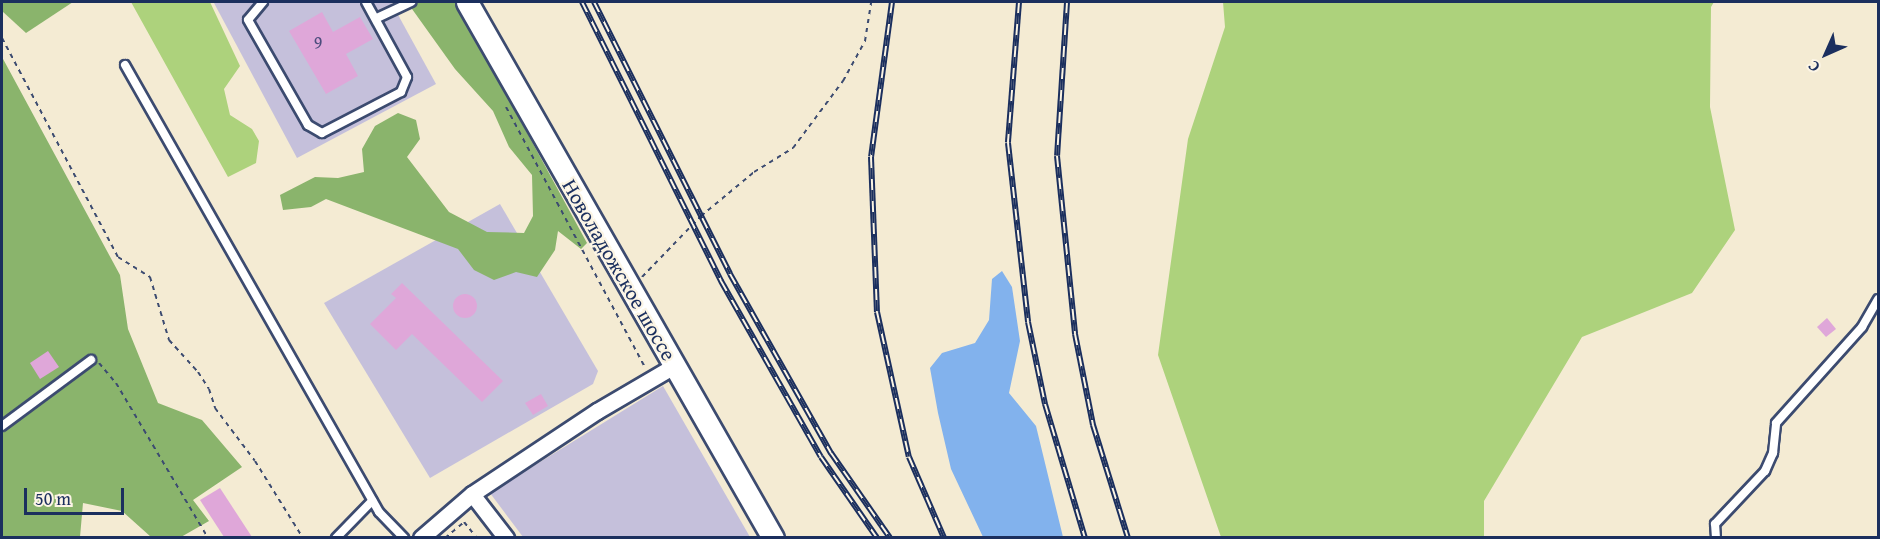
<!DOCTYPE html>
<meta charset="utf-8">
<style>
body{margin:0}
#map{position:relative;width:1880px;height:539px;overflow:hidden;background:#f4ebd3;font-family:"Gentium Book Plus",serif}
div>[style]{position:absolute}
.industrial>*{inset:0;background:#c5c0db}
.green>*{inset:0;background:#add27c}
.forest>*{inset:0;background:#8ab46c}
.water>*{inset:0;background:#82b2ed}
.building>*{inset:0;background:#dfa7d9}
.round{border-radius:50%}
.path>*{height:2px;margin-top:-1px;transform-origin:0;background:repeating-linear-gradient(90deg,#3c4b70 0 4.5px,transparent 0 9px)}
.roads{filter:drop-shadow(2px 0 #3c4b70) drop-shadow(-2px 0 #3c4b70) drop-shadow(0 2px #3c4b70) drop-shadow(0 -2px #3c4b70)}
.service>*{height:8px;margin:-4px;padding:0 4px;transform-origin:4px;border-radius:4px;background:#fff}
.minor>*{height:15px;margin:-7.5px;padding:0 7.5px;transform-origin:7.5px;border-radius:7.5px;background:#fff}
.secondary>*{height:21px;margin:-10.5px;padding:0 10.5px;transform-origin:10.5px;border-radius:10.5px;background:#fff}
.rail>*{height:6px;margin-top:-3px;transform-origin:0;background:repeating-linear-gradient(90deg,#fcf5e5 0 11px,#1b2f5e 0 22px);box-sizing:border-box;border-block:2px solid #1b2f5e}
span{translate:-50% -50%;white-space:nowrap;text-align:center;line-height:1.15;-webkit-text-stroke:4.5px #fcf5e5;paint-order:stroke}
.number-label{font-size:18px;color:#4c4d7d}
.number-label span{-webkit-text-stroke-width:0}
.street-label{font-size:21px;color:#1b2f5e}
.frame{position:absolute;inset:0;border:3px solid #1b2f5e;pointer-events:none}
.north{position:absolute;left:1796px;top:24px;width:60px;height:60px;-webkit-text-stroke:4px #fcf5e5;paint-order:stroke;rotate:225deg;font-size:16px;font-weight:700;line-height:24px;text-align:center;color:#1b2f5e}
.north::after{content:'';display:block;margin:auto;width:21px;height:27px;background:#1b2f5e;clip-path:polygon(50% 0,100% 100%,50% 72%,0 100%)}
.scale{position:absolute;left:24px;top:488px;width:100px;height:27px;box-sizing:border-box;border:3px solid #1b2f5e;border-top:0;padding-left:8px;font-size:18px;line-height:21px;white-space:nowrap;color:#1b2f5e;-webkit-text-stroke:4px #fcf5e5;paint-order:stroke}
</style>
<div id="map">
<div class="industrial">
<i style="clip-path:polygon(217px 2px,391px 2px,436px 84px,297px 158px,214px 3px)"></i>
<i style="clip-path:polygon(500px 204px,598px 371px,593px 384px,430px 478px,324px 303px)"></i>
<i style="clip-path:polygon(663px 386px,750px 537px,523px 537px,490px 493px)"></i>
</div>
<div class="green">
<i style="clip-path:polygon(131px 2px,210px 2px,240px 66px,224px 89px,230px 115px,252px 129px,259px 141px,256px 163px,228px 177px)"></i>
<i style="clip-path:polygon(1223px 2px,1714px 2px,1711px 7px,1710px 107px,1735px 230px,1692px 293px,1582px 337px,1484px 501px,1484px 537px,1221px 537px,1158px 355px,1188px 139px,1225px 27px)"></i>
</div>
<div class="forest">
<i style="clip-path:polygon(2px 2px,73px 2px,26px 33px,2px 11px)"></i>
<i style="clip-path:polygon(407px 2px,456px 2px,587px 243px,581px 249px,558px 231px,555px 250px,537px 277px,516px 272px,494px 280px,474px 270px,458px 249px,326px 199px,311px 207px,283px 210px,280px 195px,315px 177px,338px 178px,364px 172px,362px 149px,375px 126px,398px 113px,416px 120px,420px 139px,407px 157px,449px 212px,487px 232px,524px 233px,533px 216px,532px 175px,509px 147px,493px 111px,455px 69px)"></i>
<i style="clip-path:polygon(2px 57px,120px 275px,128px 329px,158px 403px,202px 420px,242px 467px,193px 500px,209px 521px,181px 537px,151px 537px,122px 511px,83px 503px,80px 537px,2px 537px)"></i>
</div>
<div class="water">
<i style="clip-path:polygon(1002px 271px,1012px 287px,1020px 341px,1009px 393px,1036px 426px,1063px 537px,983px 537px,951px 469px,938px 413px,930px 368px,942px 353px,975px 343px,989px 320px,992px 279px)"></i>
</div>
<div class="building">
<i style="clip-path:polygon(322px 12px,333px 32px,360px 17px,373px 39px,346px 54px,358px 76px,326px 94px,289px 31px)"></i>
<i style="clip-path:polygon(402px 283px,503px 381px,482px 402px,412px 334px,396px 350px,370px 324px,396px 298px,391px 294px)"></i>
<i class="round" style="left:453px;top:294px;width:24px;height:24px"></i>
<i style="clip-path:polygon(1827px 318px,1836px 329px,1826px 337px,1817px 327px)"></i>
<i style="clip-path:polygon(48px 351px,59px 367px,40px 379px,30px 363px)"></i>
<i style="clip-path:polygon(541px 394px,548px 406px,533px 415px,525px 403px)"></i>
<i style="clip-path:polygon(220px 488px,252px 537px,224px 537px,200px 500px)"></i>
</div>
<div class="path">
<i style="left:2px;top:38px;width:248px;rotate:62.1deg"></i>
<i style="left:118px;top:257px;width:38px;rotate:32deg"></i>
<i style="left:150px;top:277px;width:66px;rotate:73.2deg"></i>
<i style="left:169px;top:340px;width:43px;rotate:47.8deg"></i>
<i style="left:198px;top:372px;width:20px;rotate:57deg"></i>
<i style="left:209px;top:389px;width:20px;rotate:72deg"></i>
<i style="left:215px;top:408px;width:66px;rotate:53deg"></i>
<i style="left:255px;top:461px;width:91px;rotate:58.1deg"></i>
<i style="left:506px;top:107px;width:295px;rotate:61.9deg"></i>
<i style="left:642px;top:277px;width:85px;rotate:-46deg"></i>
<i style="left:701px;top:216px;width:69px;rotate:-39.7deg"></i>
<i style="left:754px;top:172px;width:46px;rotate:-31.6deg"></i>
<i style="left:793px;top:148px;width:84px;rotate:-53.3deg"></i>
<i style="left:843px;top:81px;width:46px;rotate:-61.2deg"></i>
<i style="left:865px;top:41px;width:39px;rotate:-81deg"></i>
<i style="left:99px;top:363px;width:26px;rotate:50deg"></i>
<i style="left:116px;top:383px;width:180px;rotate:59.3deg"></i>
<i style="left:445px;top:538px;width:25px;rotate:-40deg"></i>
<i style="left:464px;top:522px;width:21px;rotate:51deg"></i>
</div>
<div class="roads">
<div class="service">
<i style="left:263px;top:2px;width:23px;rotate:130deg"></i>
<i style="left:248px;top:20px;width:121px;rotate:60.3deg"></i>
<i style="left:308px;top:125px;width:16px;rotate:30deg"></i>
<i style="left:322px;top:133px;width:89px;rotate:-27.4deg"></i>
<i style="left:401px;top:92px;width:16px;rotate:-68deg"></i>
<i style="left:407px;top:77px;width:85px;rotate:-118.7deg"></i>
<i style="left:377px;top:18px;width:38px;rotate:-25deg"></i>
<i style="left:125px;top:65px;width:514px;rotate:60.39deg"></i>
<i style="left:379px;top:512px;width:36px;rotate:46deg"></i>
<i style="left:2px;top:426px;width:111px;rotate:-36.6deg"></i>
<i style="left:336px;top:538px;width:52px;rotate:-45.8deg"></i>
<i style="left:1716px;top:538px;width:14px;rotate:-94deg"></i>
<i style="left:1715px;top:524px;width:73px;rotate:-46.7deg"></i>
<i style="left:1765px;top:471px;width:20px;rotate:-66deg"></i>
<i style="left:1773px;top:453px;width:30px;rotate:-84deg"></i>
<i style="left:1776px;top:423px;width:129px;rotate:-48.1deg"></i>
<i style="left:1862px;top:327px;width:32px;rotate:-60deg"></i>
</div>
<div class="minor">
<i style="left:472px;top:494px;width:56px;rotate:52.3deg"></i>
<i style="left:421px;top:538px;width:67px;rotate:-40.8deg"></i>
<i style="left:472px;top:494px;width:150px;rotate:-33.6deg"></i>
<i style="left:597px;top:411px;width:89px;rotate:-30.3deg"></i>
</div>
<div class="secondary">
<i style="left:467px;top:2px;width:617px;rotate:60.28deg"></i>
</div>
</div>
<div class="rail">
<i style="left:582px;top:2px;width:312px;rotate:63.5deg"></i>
<i style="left:721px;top:281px;width:202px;rotate:60.4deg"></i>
<i style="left:821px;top:457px;width:98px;rotate:55.3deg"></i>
<i style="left:594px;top:2px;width:304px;rotate:63.4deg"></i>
<i style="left:730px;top:274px;width:206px;rotate:60.6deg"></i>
<i style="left:831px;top:453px;width:103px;rotate:55.2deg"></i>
<i style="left:892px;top:2px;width:156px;rotate:97.7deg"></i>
<i style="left:871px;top:157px;width:155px;rotate:87.8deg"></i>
<i style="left:877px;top:312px;width:148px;rotate:77.6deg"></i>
<i style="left:909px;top:457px;width:88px;rotate:66.6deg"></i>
<i style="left:1019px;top:2px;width:141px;rotate:94.5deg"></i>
<i style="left:1008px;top:143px;width:180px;rotate:83.6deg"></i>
<i style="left:1028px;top:322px;width:84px;rotate:78.3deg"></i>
<i style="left:1045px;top:404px;width:140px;rotate:73.4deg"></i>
<i style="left:1067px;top:2px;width:154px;rotate:93.7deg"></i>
<i style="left:1057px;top:156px;width:179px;rotate:84.2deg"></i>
<i style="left:1075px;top:334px;width:93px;rotate:78.8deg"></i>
<i style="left:1093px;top:425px;width:118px;rotate:72.8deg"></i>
</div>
<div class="number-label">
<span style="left:318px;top:43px">9</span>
</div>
<div class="street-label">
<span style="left:619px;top:270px;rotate:60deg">Новоладожское шоссе</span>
</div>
<div class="frame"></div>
<div class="north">С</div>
<div class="scale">50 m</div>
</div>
